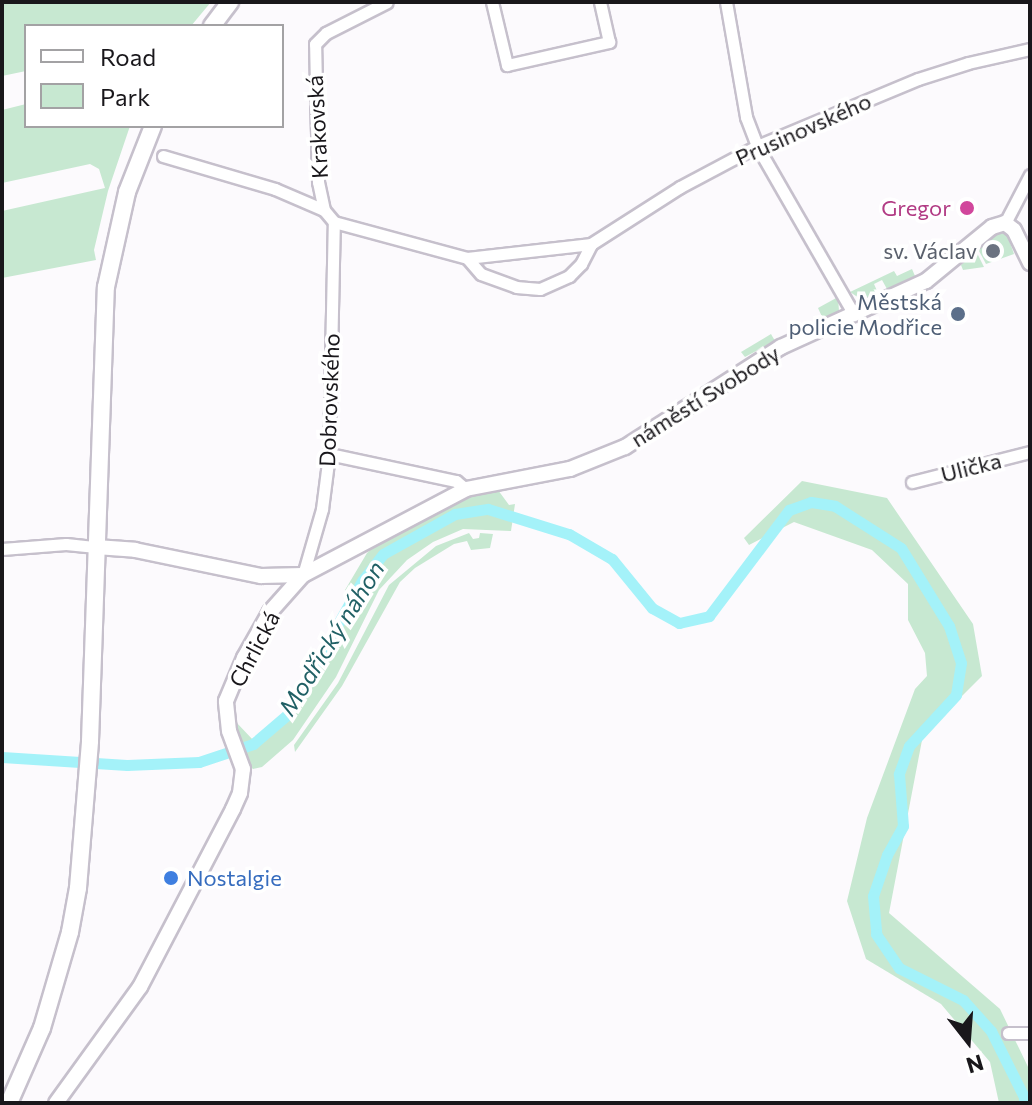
<!DOCTYPE html>
<meta charset="utf-8">
<style>
body{margin:0}
#map{position:relative;width:1032px;height:1105px;overflow:hidden;background:#fcfafd;font-family:Commissioner,sans-serif}
div>[style]{position:absolute}
.green>*{inset:0;background:#c7e8d1}
.canal>*{height:11px;margin:-5.5px;padding:0 5.5px;transform-origin:5.5px;border-radius:5.5px;background:#a4f2f9}
.roads{filter:drop-shadow(2px 0 #c6c0cc) drop-shadow(-2px 0 #c6c0cc) drop-shadow(0 2px #c6c0cc) drop-shadow(0 -2px #c6c0cc)}
.minor>*{height:11px;margin:-5.5px;padding:0 5.5px;transform-origin:5.5px;border-radius:5.5px;background:#fff}
.tertiary>*{height:14px;margin:-7px;padding:0 7px;transform-origin:7px;border-radius:7px;background:#fff}
.secondary>*{height:16px;margin:-8px;padding:0 8px;transform-origin:8px;border-radius:8px;background:#fff}
.dots>*{width:22px;height:22px;translate:-50% -50%;box-sizing:border-box;border:4px solid #fff;border-radius:50%}
span{translate:-50% -50%;white-space:nowrap;text-align:center;line-height:1.15;-webkit-text-stroke:7px #fff;paint-order:stroke}
.street-label{font-size:22px;color:#19171b}
.hotel-label{font-size:22px;color:#b23c85}
.right{translate:-100% -50%;text-align:right}
.worship-label{font-size:22px;color:#5b616d}
.service-label{font-size:22px;color:#4e5e75}
.shop-label{font-size:22px;color:#366cbe}
.left{translate:0 -50%;text-align:left}
.water-label{font-size:24px;color:#206065;font-style:italic}
.frame{position:absolute;inset:0;border:4px solid #19171b;pointer-events:none}
.legend{position:absolute;left:24px;top:24px;width:260px;height:104px;box-sizing:border-box;background:#fff;border:2px solid #a3a2a4;margin:0;padding:10px 14px;list-style:none;font-size:24px;color:#19171b}
.legend li{display:flex;align-items:center;gap:16px;height:40px}
.legend b{width:40px;border:2px solid #a3a2a4}
.north{position:absolute;left:928px;top:1001px;width:80px;height:80px;-webkit-text-stroke:6px #fff;paint-order:stroke;rotate:163deg;font-size:22px;font-weight:700;line-height:32px;text-align:center;color:#19171b}
.north::after{content:'';display:block;margin:auto;width:28px;height:36px;background:#19171b;clip-path:polygon(50% 0,100% 100%,50% 72%,0 100%)}
</style>
<div id="map">
<div class="green">
<i style="clip-path:polygon(2px 2px,211px 2px,191px 26px,26px 26px,26px 71px,2px 76px)"></i>
<i style="clip-path:polygon(26px 104px,26px 126px,130px 126px,108px 191px,94px 250px,96px 260px,2px 278px,2px 211px,105px 188px,99px 169px,90px 164px,2px 183px,2px 110px)"></i>
<i style="clip-path:polygon(1002px 231px,1007px 234px,1014px 254px,986px 264px,978px 249px)"></i>
<i style="clip-path:polygon(976px 251px,984px 267px,963px 270px,961px 265px)"></i>
<i style="clip-path:polygon(912px 269px,915px 276px,887px 289px,882px 280px,874px 284px,878px 293px,862px 300px,850px 292px,894px 271px,897px 276px)"></i>
<i style="clip-path:polygon(838px 297px,839px 311px,823px 319px,818px 308px)"></i>
<i style="clip-path:polygon(771px 334px,775px 341px,745px 357px,741px 352px)"></i>
<i style="clip-path:polygon(802px 481px,887px 498px,973px 624px,982px 676px,923px 735px,889px 913px,1000px 1009px,1030px 1071px,1030px 1103px,999px 1103px,990px 1062px,941px 1004px,866px 959px,847px 901px,867px 818px,915px 689px,927px 676px,925px 653px,908px 620px,908px 584px,872px 550px,794px 522px,749px 545px,744px 538px)"></i>
<i style="clip-path:polygon(498px 490px,509px 505px,515px 504px,511px 531px,463px 529px,433px 542px,407px 560px,379px 590px,336px 677px,293px 740px,262px 767px,253px 769px,247px 764px,232px 731px,236px 722px,254px 741px,286px 713px,351px 594px,345px 590px,367px 553px,380px 540px,467px 496px)"></i>
<i style="clip-path:polygon(469px 533px,473px 539px,479px 538px,480px 533px,493px 534px,490px 548px,471px 550px,467px 541px,454px 544px,415px 568px,400px 582px,342px 686px,295px 752px,294px 745px,338px 683px,389px 585px,436px 546px)"></i>
</div>
<div class="canal">
<i style="left:2px;top:757px;width:125px;rotate:3.7deg"></i>
<i style="left:127px;top:765px;width:72px;rotate:-2.4deg"></i>
<i style="left:199px;top:762px;width:57px;rotate:-18.4deg"></i>
<i style="left:253px;top:744px;width:45px;rotate:-40.5deg"></i>
<i style="left:287px;top:715px;width:154px;rotate:-60.8deg"></i>
<i style="left:362px;top:581px;width:34px;rotate:-52deg"></i>
<i style="left:383px;top:554px;width:82px;rotate:-29.1deg"></i>
<i style="left:455px;top:514px;width:33px;rotate:-9deg"></i>
<i style="left:488px;top:509px;width:85px;rotate:17.2deg"></i>
<i style="left:569px;top:534px;width:50px;rotate:30.2deg"></i>
<i style="left:612px;top:559px;width:63px;rotate:50.8deg"></i>
<i style="left:652px;top:608px;width:31px;rotate:29deg"></i>
<i style="left:679px;top:623px;width:31px;rotate:-13deg"></i>
<i style="left:709px;top:616px;width:133px;rotate:-53deg"></i>
<i style="left:789px;top:510px;width:23px;rotate:-20deg"></i>
<i style="left:811px;top:502px;width:24px;rotate:9deg"></i>
<i style="left:835px;top:506px;width:78px;rotate:32.5deg"></i>
<i style="left:901px;top:548px;width:92px;rotate:58.4deg"></i>
<i style="left:949px;top:626px;width:39px;rotate:72deg"></i>
<i style="left:961px;top:663px;width:32px;rotate:99deg"></i>
<i style="left:956px;top:695px;width:69px;rotate:132.7deg"></i>
<i style="left:909px;top:746px;width:30px;rotate:110deg"></i>
<i style="left:899px;top:774px;width:52px;rotate:85.6deg"></i>
<i style="left:903px;top:826px;width:33px;rotate:119deg"></i>
<i style="left:887px;top:855px;width:43px;rotate:108.9deg"></i>
<i style="left:873px;top:896px;width:38px;rotate:85deg"></i>
<i style="left:876px;top:934px;width:41px;rotate:55.9deg"></i>
<i style="left:899px;top:968px;width:72px;rotate:26.6deg"></i>
<i style="left:963px;top:1000px;width:42px;rotate:47.9deg"></i>
<i style="left:991px;top:1031px;width:74px;rotate:63.4deg"></i>
<i style="left:1024px;top:1097px;width:6px;rotate:90deg"></i>
</div>
<div class="roads">
<div class="minor">
<i style="left:492px;top:2px;width:65px;rotate:76.6deg"></i>
<i style="left:507px;top:65px;width:105px;rotate:-12.7deg"></i>
<i style="left:609px;top:42px;width:41px;rotate:-102.7deg"></i>
<i style="left:726px;top:2px;width:117px;rotate:80.1deg"></i>
<i style="left:746px;top:117px;width:31px;rotate:69deg"></i>
<i style="left:757px;top:146px;width:195px;rotate:60.1deg"></i>
<i style="left:163px;top:156px;width:117px;rotate:16.4deg"></i>
<i style="left:275px;top:189px;width:53px;rotate:23.2deg"></i>
<i style="left:324px;top:210px;width:16px;rotate:50deg"></i>
<i style="left:334px;top:222px;width:138px;rotate:15.1deg"></i>
<i style="left:467px;top:258px;width:125px;rotate:-6.4deg"></i>
<i style="left:591px;top:244px;width:106px;rotate:-32.6deg"></i>
<i style="left:680px;top:187px;width:87px;rotate:-28deg"></i>
<i style="left:757px;top:146px;width:174px;rotate:-22.6deg"></i>
<i style="left:918px;top:79px;width:52px;rotate:-17.7deg"></i>
<i style="left:968px;top:63px;width:64px;rotate:-12.7deg"></i>
<i style="left:324px;top:210px;width:29px;rotate:-102deg"></i>
<i style="left:318px;top:182px;width:138px;rotate:-91.2deg"></i>
<i style="left:315px;top:44px;width:16px;rotate:-45deg"></i>
<i style="left:326px;top:33px;width:68px;rotate:-26.9deg"></i>
<i style="left:1005px;top:223px;width:54px;rotate:-62.5deg"></i>
<i style="left:467px;top:258px;width:21px;rotate:49deg"></i>
<i style="left:481px;top:274px;width:37px;rotate:20deg"></i>
<i style="left:516px;top:287px;width:24px;rotate:5deg"></i>
<i style="left:540px;top:289px;width:32px;rotate:-24deg"></i>
<i style="left:569px;top:276px;width:17px;rotate:-45deg"></i>
<i style="left:581px;top:264px;width:22px;rotate:-63deg"></i>
<i style="left:329px;top:454px;width:130px;rotate:12deg"></i>
<i style="left:456px;top:481px;width:13px;rotate:39deg"></i>
<i style="left:912px;top:482px;width:122px;rotate:-14.3deg"></i>
<i style="left:2px;top:549px;width:64px;rotate:-4.5deg"></i>
<i style="left:66px;top:544px;width:30px;rotate:6deg"></i>
<i style="left:303px;top:575px;width:69px;rotate:-73.9deg"></i>
<i style="left:322px;top:509px;width:55px;rotate:-82.7deg"></i>
<i style="left:329px;top:454px;width:232px;rotate:-88.8deg"></i>
<i style="left:1008px;top:1033px;width:22px"></i>
</div>
<div class="tertiary">
<i style="left:96px;top:547px;width:39px;rotate:4deg"></i>
<i style="left:135px;top:550px;width:129px;rotate:11.7deg"></i>
<i style="left:261px;top:576px;width:42px;rotate:-1.4deg"></i>
<i style="left:303px;top:575px;width:184px;rotate:-27.8deg"></i>
<i style="left:466px;top:489px;width:106px;rotate:-10.9deg"></i>
<i style="left:570px;top:469px;width:59px;rotate:-21.8deg"></i>
<i style="left:625px;top:447px;width:185px;rotate:-32.7deg"></i>
<i style="left:781px;top:347px;width:159px;rotate:-24.5deg"></i>
<i style="left:926px;top:281px;width:85px;rotate:-39.3deg"></i>
<i style="left:992px;top:227px;width:14px;rotate:-17deg"></i>
<i style="left:1005px;top:223px;width:11px;rotate:38deg"></i>
<i style="left:1014px;top:230px;width:37px;rotate:64deg"></i>
<i style="left:56px;top:1103px;width:143px;rotate:-54.1deg"></i>
<i style="left:140px;top:987px;width:201px;rotate:-62.4deg"></i>
<i style="left:233px;top:809px;width:17px;rotate:-66deg"></i>
<i style="left:240px;top:793px;width:24px;rotate:-83deg"></i>
<i style="left:243px;top:769px;width:40px;rotate:-110.2deg"></i>
<i style="left:229px;top:731px;width:30px;rotate:-96deg"></i>
<i style="left:226px;top:701px;width:47px;rotate:-67.3deg"></i>
<i style="left:244px;top:658px;width:53px;rotate:-60.5deg"></i>
<i style="left:270px;top:612px;width:50px;rotate:-48.3deg"></i>
</div>
<div class="secondary">
<i style="left:212px;top:26px;width:30px;rotate:-53deg"></i>
<i style="left:9px;top:1103px;width:82px;rotate:-66.3deg"></i>
<i style="left:42px;top:1028px;width:100px;rotate:-73.7deg"></i>
<i style="left:70px;top:932px;width:45px;rotate:-79.7deg"></i>
<i style="left:78px;top:888px;width:147px;rotate:-85.3deg"></i>
<i style="left:90px;top:741px;width:454px;rotate:-88deg"></i>
<i style="left:106px;top:287px;width:97px;rotate:-77.5deg"></i>
<i style="left:127px;top:192px;width:71px;rotate:-68.5deg"></i>
</div>
</div>
<div class="dots">
<i style="left:967px;top:208px;background:#d1479c"></i>
<i style="left:993px;top:251px;background:#6b7280"></i>
<i style="left:958px;top:314px;background:#5c6f8a"></i>
<i style="left:171px;top:878px;background:#3f7fe0"></i>
</div>
<div class="street-label">
<span style="left:317px;top:127px;rotate:-93deg">Krakovská</span>
<span style="left:803px;top:129px;rotate:-24deg">Prusinovského</span>
<span style="left:705px;top:396px;rotate:-32deg">náměstí Svobody</span>
<span style="left:329px;top:400px;rotate:-88deg">Dobrovského</span>
<span style="left:971px;top:467px;rotate:-14deg">Ulička</span>
<span style="left:254px;top:649px;rotate:-62deg">Chrlická</span>
</div>
<div class="hotel-label">
<span class="right" style="left:951px;top:208px">Gregor</span>
</div>
<div class="worship-label">
<span class="right" style="left:977px;top:251px">sv. Václav</span>
</div>
<div class="service-label">
<span class="right" style="left:942px;top:314px">Městská<br>policie Modřice</span>
</div>
<div class="shop-label">
<span class="left" style="left:187px;top:878px">Nostalgie</span>
</div>
<div class="water-label">
<span style="left:331px;top:638px;rotate:-58deg">Modřický náhon</span>
</div>
<div class="frame"></div>
<ul class="legend">
<li><b style="height:10px;background:#fff"></b>Road</li>
<li><b style="height:22px;background:#c7e8d1"></b>Park</li>
</ul>
<div class="north">N</div>
</div>
